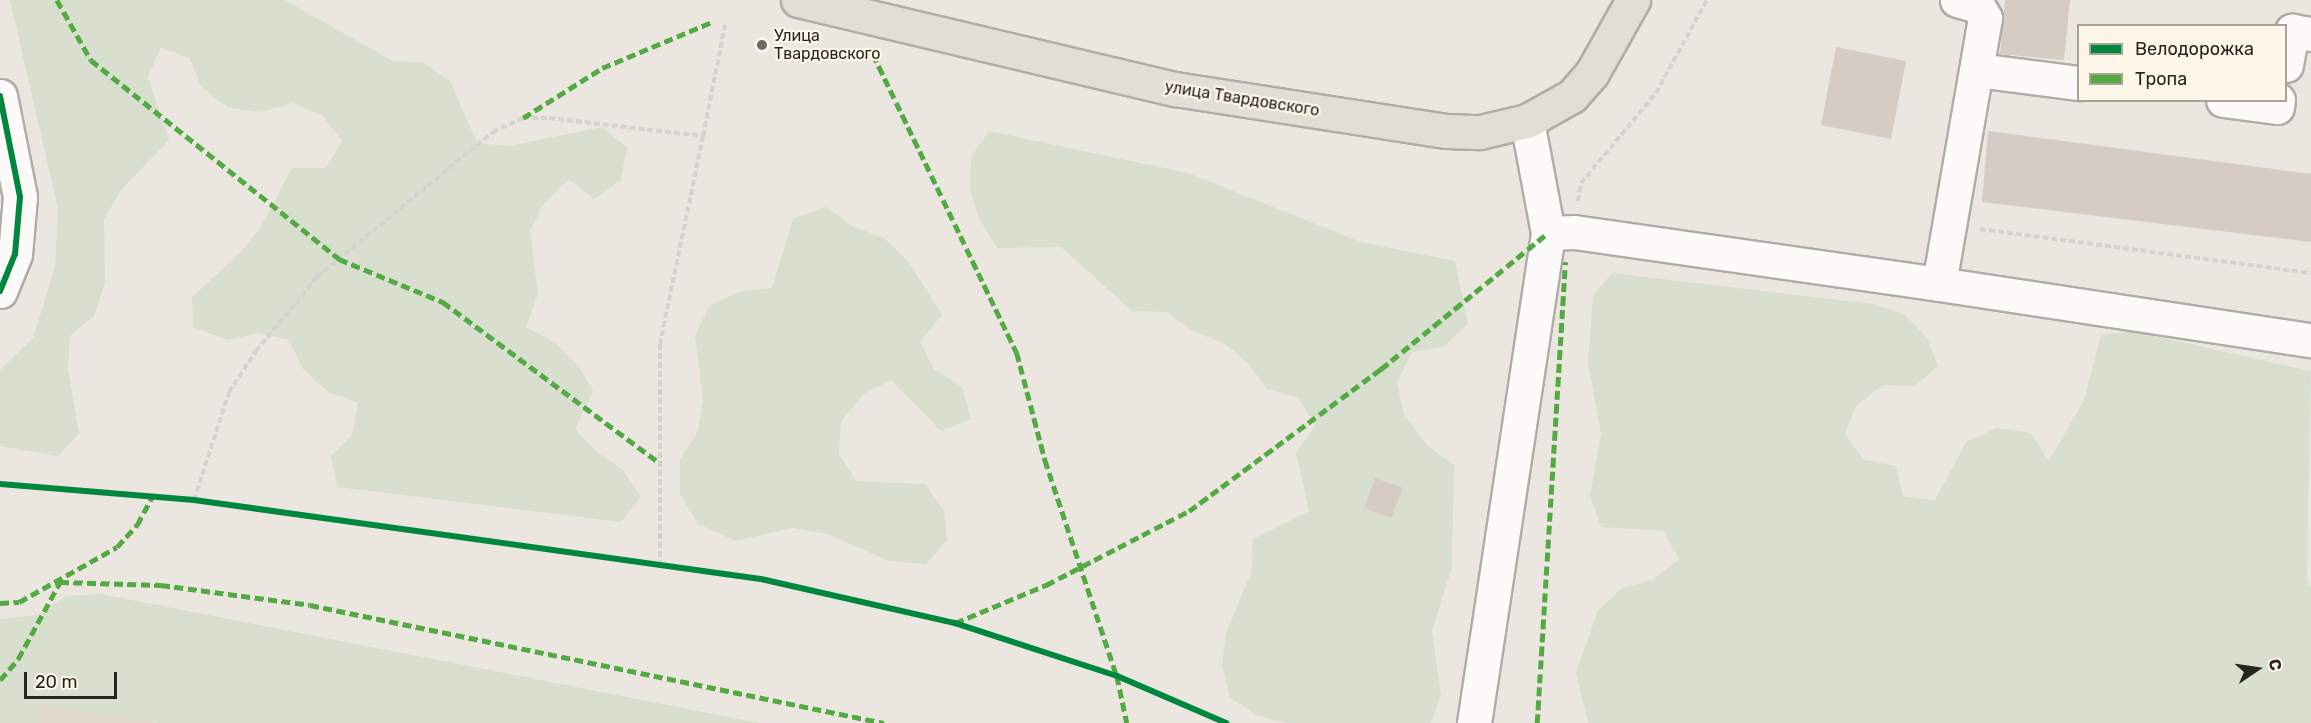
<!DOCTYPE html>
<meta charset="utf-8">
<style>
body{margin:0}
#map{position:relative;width:2311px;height:723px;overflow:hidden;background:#ebe7e0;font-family:Rubik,sans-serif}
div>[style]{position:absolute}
.industrial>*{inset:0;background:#e2dacd}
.green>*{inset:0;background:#d8dfce}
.building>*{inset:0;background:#d6ccc3}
.path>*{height:4px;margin-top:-2px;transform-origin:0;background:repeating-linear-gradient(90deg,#d5d3d2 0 6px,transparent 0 9px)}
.roads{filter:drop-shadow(2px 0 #b0aca7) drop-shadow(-2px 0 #b0aca7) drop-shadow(0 2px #b0aca7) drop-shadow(0 -2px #b0aca7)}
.minor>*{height:33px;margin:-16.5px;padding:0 16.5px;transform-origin:16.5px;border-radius:16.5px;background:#fcfbfa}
.major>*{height:33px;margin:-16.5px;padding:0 16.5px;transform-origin:16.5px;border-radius:16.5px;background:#e1ded5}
.quiet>*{height:4.5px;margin-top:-2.25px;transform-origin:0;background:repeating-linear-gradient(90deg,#53aa43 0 9px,transparent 0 13.5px)}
.cycleway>*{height:6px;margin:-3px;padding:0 3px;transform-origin:3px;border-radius:3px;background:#00873e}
.dots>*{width:16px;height:16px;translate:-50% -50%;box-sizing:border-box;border:3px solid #fef6e8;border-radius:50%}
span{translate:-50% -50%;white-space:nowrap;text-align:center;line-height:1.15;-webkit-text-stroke:4.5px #fef6e8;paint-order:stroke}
.poi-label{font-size:16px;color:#282520}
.left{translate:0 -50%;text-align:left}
.street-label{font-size:16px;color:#282520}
.legend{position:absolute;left:2077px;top:24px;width:210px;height:78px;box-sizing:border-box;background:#fef6e8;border:2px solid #a8a298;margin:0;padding:8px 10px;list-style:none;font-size:18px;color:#282520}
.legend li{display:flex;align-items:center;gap:12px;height:30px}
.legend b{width:30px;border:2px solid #a8a298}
.north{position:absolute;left:2227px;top:639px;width:60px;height:60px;-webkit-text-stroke:4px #fef6e8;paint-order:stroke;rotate:77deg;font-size:16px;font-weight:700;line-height:24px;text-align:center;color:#282520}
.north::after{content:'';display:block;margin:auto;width:21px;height:27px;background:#282520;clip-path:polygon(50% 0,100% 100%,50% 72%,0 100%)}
.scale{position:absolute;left:24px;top:672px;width:93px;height:27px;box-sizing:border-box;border:3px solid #282520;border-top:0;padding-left:8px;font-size:18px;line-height:21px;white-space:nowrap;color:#282520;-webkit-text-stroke:4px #fef6e8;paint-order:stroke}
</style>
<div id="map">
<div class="industrial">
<i style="clip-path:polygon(40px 704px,158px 723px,37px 723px)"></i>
</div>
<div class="green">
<i style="clip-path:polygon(10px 0,285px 0,393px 61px,423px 62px,450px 81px,477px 143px,509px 146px,602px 127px,627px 147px,621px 180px,594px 199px,569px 179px,545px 202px,530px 230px,538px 294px,526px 327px,556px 343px,579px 367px,593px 391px,575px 429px,597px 452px,623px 470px,641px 497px,621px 522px,337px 487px,331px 456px,352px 435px,358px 403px,328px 392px,303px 369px,289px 340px,258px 333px,228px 340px,193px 327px,192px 297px,240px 253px,260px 228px,292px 168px,326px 168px,342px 141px,323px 116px,293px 103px,260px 112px,229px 108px,201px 87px,190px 59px,161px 47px,148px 77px,169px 140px,122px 189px,104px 219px,105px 283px,94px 316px,70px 336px,68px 369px,79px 434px,58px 456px,0 446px,0 370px,33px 338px,55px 267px,58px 209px)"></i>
<i style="clip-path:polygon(989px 131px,1188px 173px,1361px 242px,1455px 261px,1468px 324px,1444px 347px,1412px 352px,1397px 382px,1404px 415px,1427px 445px,1454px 465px,1452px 567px,1432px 631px,1441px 696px,1431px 723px,1286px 723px,1256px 715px,1230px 697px,1222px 666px,1226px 633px,1251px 573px,1253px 539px,1309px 511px,1296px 453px,1315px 426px,1299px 398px,1267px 389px,1248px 363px,1224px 343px,1194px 332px,1167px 312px,1132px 311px,1061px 247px,997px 248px,979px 218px,970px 189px,971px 157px)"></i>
<i style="clip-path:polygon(826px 207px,852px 226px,884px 238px,908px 261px,942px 315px,920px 341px,933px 368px,962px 387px,971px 419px,941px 431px,891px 380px,863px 394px,841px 422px,839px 454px,856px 481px,925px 484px,944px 511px,947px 540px,926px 564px,889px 561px,827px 534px,792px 528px,736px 541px,698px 524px,680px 494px,680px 459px,698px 431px,703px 399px,695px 336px,709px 306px,741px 291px,772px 288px,793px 219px)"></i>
<i style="clip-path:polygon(1612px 273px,1873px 304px,1904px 314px,1927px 338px,1938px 366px,1915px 386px,1883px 385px,1856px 406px,1845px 434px,1864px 460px,1896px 466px,1903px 496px,1935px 500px,1967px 441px,1997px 428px,2031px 433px,2049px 461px,2084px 400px,2101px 335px,2132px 331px,2311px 371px,2307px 581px,2311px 586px,2311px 723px,1588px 723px,1576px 673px,1598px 610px,1622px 588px,1652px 580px,1679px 559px,1663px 531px,1601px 527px,1590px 496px,1601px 433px,1588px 363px,1593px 296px)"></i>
<i style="clip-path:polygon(100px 594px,101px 594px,760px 723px,158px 723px,41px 704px,37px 723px,0 723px,0 619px,38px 615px,66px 596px)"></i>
</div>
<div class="building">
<i style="clip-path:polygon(2005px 0,2070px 0,2064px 60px,2000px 54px)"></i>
<i style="clip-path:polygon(1836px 47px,1906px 61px,1891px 139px,1821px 125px)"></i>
<i style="clip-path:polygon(1988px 131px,2311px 174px,2311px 242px,1982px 202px)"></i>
<i style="clip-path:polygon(1375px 478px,1403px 488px,1391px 518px,1364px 508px)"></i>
</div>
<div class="path">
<i style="left:703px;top:136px;width:113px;rotate:-78.8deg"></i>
<i style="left:1578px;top:201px;width:18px;rotate:-81deg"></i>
<i style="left:1581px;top:183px;width:117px;rotate:-50.2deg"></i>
<i style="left:1656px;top:93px;width:106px;rotate:-61.3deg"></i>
<i style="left:1980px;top:229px;width:334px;rotate:7.6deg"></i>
<i style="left:194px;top:500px;width:114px;rotate:-72deg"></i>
<i style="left:229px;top:392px;width:49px;rotate:-56.6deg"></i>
<i style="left:256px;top:351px;width:96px;rotate:-50.5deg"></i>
<i style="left:317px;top:277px;width:228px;rotate:-39.5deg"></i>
<i style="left:493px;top:132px;width:33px;rotate:-25deg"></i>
<i style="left:523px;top:118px;width:26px"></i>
<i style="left:549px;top:118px;width:155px;rotate:6.7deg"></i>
<i style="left:703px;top:136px;width:212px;rotate:101.7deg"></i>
<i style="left:660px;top:344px;width:217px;rotate:90deg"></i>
</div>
<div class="roads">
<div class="minor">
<i style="left:2286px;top:65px;width:35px;rotate:-80deg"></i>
<i style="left:2292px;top:31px;width:19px;rotate:9deg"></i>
<i style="left:1977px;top:70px;width:102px;rotate:7.3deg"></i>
<i style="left:0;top:96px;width:103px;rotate:78.8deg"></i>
<i style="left:20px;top:197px;width:57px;rotate:95deg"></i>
<i style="left:15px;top:254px;width:40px;rotate:112deg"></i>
<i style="left:2223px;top:100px;width:54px;rotate:7.4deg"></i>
<i style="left:2277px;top:107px;width:7px;rotate:-82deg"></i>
<i style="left:1548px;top:233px;width:26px;rotate:-2deg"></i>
<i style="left:1574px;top:232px;width:369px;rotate:8.1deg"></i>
<i style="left:1939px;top:284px;width:270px;rotate:-80.2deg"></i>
<i style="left:1985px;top:18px;width:14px;rotate:-120deg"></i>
<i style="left:1978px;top:6px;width:22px;rotate:-164deg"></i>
<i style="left:1939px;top:284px;width:376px;rotate:8.6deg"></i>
<i style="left:1474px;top:723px;width:496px;rotate:-81.4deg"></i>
<i style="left:1548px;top:233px;width:114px;rotate:-100.6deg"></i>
</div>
<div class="major">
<i style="left:798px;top:0;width:387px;rotate:13.3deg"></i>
<i style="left:1175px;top:89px;width:275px;rotate:8.8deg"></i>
<i style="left:1447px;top:131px;width:33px;rotate:2deg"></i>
<i style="left:1480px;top:132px;width:48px;rotate:-13.2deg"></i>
<i style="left:1527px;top:121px;width:51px;rotate:-29.1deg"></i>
<i style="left:1572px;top:96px;width:30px;rotate:-49deg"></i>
<i style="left:1592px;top:73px;width:84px;rotate:-60.7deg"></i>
</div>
</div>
<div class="quiet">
<i style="left:57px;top:0;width:69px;rotate:60.5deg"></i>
<i style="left:91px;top:60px;width:318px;rotate:38.7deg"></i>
<i style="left:339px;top:259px;width:113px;rotate:22.5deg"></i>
<i style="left:443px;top:302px;width:270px;rotate:36.6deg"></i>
<i style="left:873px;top:54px;width:332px;rotate:64.3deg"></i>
<i style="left:1017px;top:353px;width:111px;rotate:75.3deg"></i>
<i style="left:1045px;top:460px;width:228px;rotate:71.6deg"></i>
<i style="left:1117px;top:676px;width:48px;rotate:78deg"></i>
<i style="left:523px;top:118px;width:93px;rotate:-32.3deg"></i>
<i style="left:602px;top:68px;width:119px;rotate:-22.7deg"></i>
<i style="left:60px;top:582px;width:101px;rotate:1.7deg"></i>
<i style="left:161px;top:585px;width:150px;rotate:7.6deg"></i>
<i style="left:310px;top:605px;width:586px;rotate:11.62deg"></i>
<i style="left:0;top:603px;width:19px;rotate:-3deg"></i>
<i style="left:19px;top:602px;width:112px;rotate:-29.3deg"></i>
<i style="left:117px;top:547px;width:30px;rotate:-48deg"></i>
<i style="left:137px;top:525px;width:34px;rotate:-62deg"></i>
<i style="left:955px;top:623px;width:99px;rotate:-22.7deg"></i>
<i style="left:1046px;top:585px;width:161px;rotate:-27.4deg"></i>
<i style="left:1189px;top:511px;width:239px;rotate:-36.5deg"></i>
<i style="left:1381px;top:369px;width:215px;rotate:-39.2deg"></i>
<i style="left:0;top:680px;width:28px;rotate:-49deg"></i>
<i style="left:18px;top:659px;width:88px;rotate:-61.4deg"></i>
<i style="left:1537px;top:723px;width:462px;rotate:-86.5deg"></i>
</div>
<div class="cycleway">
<i style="left:0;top:96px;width:103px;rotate:78.8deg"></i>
<i style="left:20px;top:197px;width:57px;rotate:95deg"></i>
<i style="left:15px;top:254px;width:40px;rotate:112deg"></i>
<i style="left:0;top:484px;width:195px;rotate:4.7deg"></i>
<i style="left:194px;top:500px;width:572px;rotate:7.93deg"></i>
<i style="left:761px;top:579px;width:199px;rotate:12.8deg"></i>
<i style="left:955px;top:623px;width:170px;rotate:18.1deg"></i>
<i style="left:1117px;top:676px;width:119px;rotate:23.3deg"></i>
</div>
<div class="dots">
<i style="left:762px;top:45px;background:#6c6963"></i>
</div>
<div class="poi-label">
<span class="left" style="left:774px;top:45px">Улица<br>Твардовского</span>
</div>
<div class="street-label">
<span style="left:1242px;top:99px;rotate:9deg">улица Твардовского</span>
</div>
<ul class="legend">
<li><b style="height:8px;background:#00873e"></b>Велодорожка</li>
<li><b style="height:8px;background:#53aa43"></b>Тропа</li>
</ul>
<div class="north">С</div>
<div class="scale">20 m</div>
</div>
